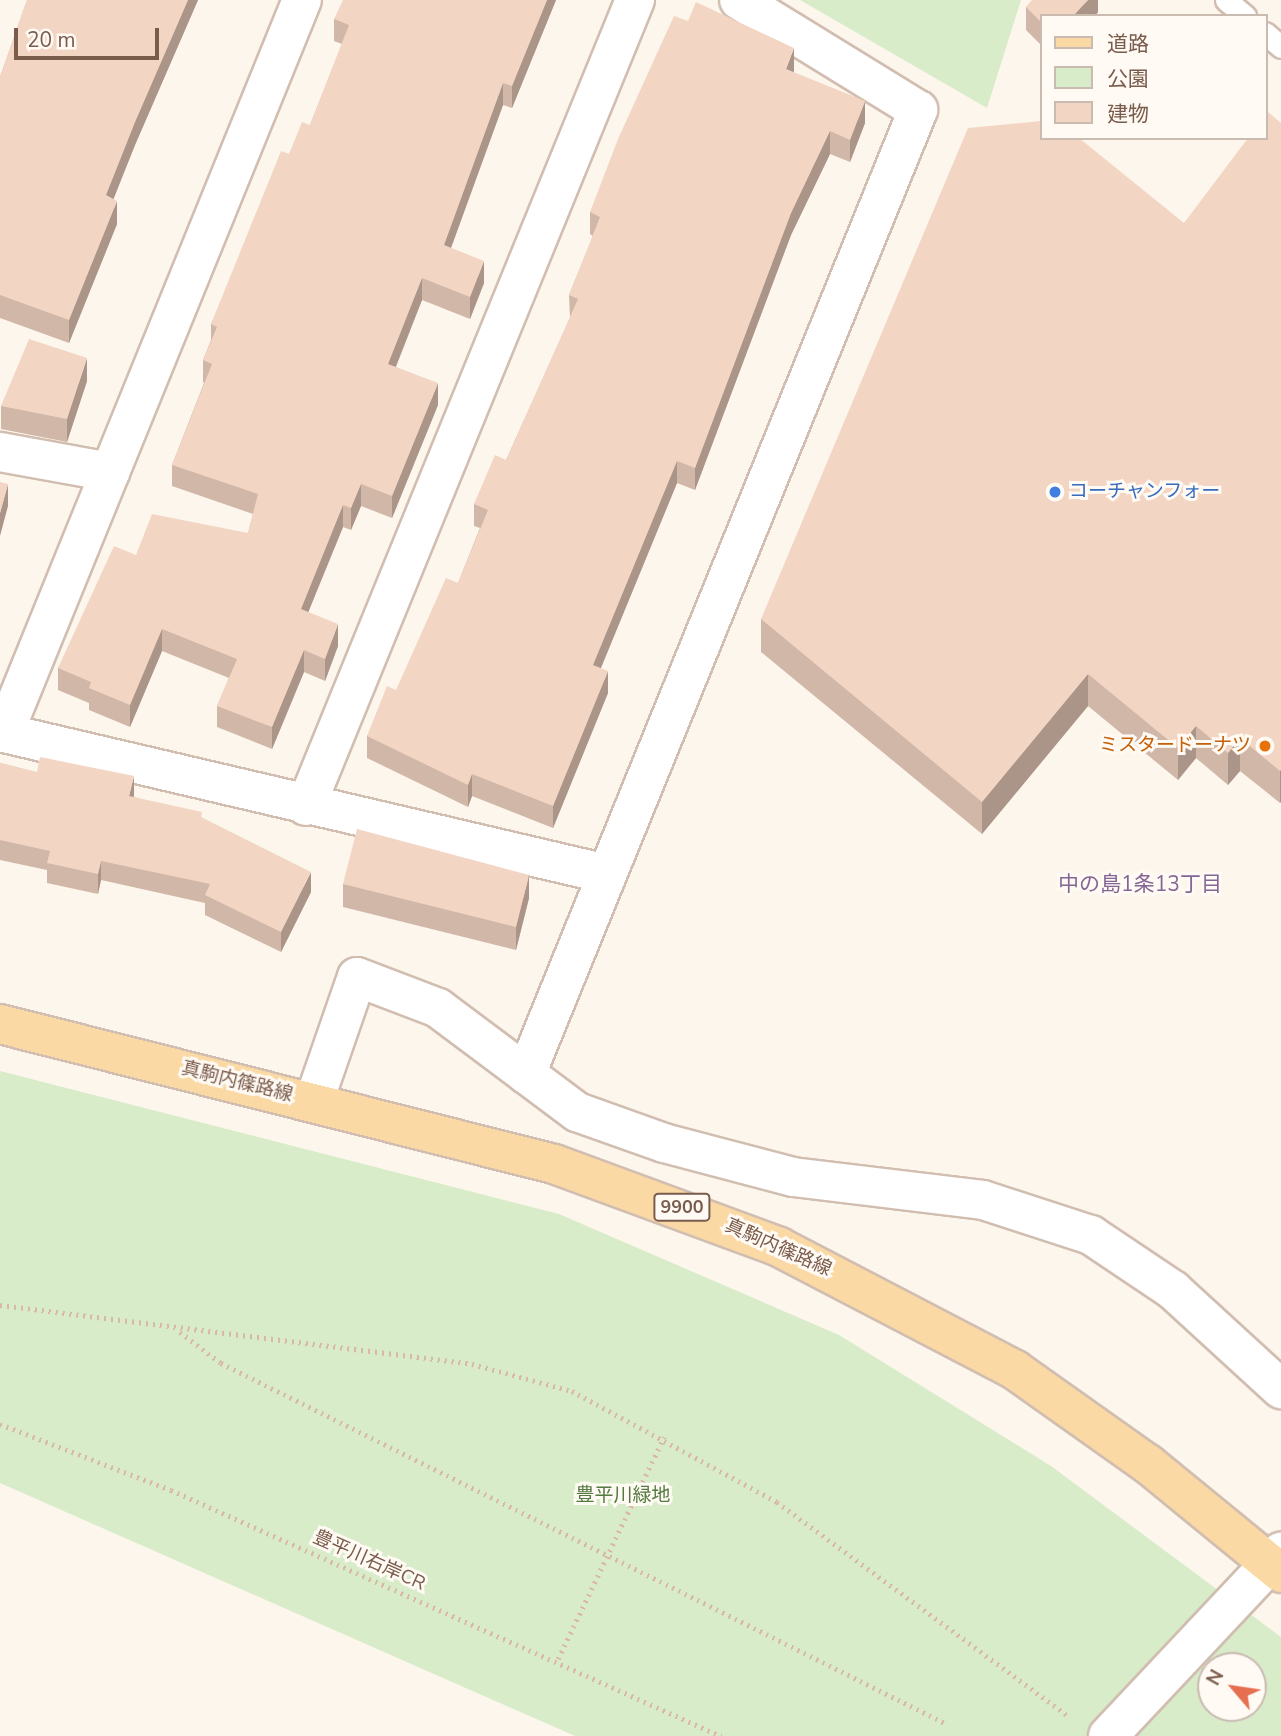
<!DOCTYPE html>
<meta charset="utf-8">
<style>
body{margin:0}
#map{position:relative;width:1281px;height:1736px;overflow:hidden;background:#fdf6ec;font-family:"Nunito Sans","Noto Sans JP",sans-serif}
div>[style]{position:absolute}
.green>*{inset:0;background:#d8ecc9}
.path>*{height:4.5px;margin-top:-2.25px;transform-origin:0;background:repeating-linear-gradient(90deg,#d9b8a5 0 2px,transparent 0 7px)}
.roads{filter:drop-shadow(2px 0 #d1beb0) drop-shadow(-2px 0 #d1beb0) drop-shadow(0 2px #d1beb0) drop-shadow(0 -2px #d1beb0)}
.lane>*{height:21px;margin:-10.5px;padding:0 10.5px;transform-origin:10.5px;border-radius:10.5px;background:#fff}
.street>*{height:38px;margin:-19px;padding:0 19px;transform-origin:19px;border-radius:19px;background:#fff}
.secondary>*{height:38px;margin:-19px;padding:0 19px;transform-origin:19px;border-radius:19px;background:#fff}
.primary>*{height:38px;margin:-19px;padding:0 19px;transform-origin:19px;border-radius:19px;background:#fbd9a5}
.wall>*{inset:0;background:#d1b7a8}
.shaded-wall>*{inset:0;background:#aa9588}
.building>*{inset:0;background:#f3d5c3}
.dots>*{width:19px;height:19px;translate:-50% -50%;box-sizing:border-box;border:4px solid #fffaf3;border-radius:50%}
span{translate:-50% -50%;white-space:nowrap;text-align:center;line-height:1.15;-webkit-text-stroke:6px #fffaf3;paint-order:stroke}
.shield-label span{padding:2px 5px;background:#fffaf3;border:2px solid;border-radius:5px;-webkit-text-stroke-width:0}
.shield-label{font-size:18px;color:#7a5c4d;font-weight:700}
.shop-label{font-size:19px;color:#366cbe}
.left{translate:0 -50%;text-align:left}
.food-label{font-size:19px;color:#c56008}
.right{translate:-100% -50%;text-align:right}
.street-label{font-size:19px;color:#7a5c4d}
.park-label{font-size:19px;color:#537a41}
.neighbourhood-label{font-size:21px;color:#846695}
.legend{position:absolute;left:1040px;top:14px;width:228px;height:126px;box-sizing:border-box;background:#fffaf3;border:2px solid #cabbb1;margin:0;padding:9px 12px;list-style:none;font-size:21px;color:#7a5c4d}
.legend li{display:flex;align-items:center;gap:14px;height:35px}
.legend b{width:35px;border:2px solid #cabbb1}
.north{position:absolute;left:1197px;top:1652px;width:70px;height:70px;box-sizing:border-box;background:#fffaf3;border:2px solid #cabbb1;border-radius:50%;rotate:299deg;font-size:19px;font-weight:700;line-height:28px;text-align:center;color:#7a5c4d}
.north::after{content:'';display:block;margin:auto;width:24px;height:32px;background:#e76f51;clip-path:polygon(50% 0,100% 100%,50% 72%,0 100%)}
.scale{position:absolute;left:14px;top:28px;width:145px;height:32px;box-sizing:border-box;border:4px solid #7a5c4d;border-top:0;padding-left:9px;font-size:21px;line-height:24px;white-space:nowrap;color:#7a5c4d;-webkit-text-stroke:5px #fffaf3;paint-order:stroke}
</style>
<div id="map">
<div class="green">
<i style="clip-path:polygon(800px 0,1021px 0,987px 108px)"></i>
<i style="clip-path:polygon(evenodd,0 1071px,559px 1214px,839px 1335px,1051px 1466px,1281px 1637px,1281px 1736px,575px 1736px,0 1483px,0 1071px,1211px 1666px,1253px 1666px,1253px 1708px,1211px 1708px,1211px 1666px)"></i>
</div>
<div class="path">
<i style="left:0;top:1305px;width:476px;rotate:7.1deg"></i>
<i style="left:472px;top:1364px;width:104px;rotate:15.1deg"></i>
<i style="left:572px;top:1391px;width:233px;rotate:28.4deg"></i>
<i style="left:777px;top:1502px;width:361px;rotate:36.3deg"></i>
<i style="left:180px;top:1332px;width:51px;rotate:37.1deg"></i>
<i style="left:221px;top:1363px;width:809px;rotate:26.44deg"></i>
<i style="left:0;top:1424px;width:183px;rotate:21.1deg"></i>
<i style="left:171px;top:1490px;width:603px;rotate:24.1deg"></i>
<i style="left:558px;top:1659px;width:246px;rotate:-64.5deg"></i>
</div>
<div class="roads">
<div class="lane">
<i style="left:1226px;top:0;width:25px;rotate:40deg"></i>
<i style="left:1265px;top:33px;width:21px;rotate:41deg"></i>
</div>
<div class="street">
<i style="left:0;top:452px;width:112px;rotate:10.3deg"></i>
<i style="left:0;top:732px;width:623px;rotate:13.17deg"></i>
<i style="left:4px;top:733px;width:791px;rotate:-67.88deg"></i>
<i style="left:306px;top:806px;width:871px;rotate:-67.8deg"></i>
<i style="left:526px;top:1074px;width:1041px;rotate:-67.87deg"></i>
<i style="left:918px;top:110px;width:210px;rotate:-148.4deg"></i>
<i style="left:314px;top:1101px;width:131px;rotate:-70.9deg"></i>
<i style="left:357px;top:977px;width:87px;rotate:20.9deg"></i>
<i style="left:438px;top:1008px;width:174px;rotate:36.8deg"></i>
<i style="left:577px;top:1112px;width:92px;rotate:19.6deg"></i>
<i style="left:664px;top:1143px;width:133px;rotate:14.8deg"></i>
<i style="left:793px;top:1177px;width:191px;rotate:6.9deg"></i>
<i style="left:983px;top:1200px;width:114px;rotate:18deg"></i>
<i style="left:1091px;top:1235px;width:99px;rotate:33.9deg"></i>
<i style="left:1173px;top:1290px;width:147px;rotate:42.5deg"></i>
</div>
<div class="secondary">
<i style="left:1108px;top:1736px;width:253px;rotate:-46.8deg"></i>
</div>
<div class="primary">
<i style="left:0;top:1024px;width:571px;rotate:14.18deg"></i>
<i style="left:554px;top:1164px;width:240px;rotate:20.2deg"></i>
<i style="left:779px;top:1247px;width:266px;rotate:27.5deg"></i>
<i style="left:1015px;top:1370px;width:163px;rotate:35.3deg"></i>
<i style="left:1148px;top:1464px;width:172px;rotate:39.3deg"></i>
</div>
</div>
<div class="wall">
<i style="clip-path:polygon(27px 0,198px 0,135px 145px,113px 199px,117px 224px,69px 343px,0 318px,0 77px)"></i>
<i style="clip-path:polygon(556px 0,512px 108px,503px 105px,451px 248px,484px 283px,470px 319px,422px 300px,396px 367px,438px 405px,392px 518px,361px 506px,351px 530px,343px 527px,308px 612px,338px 646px,325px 681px,304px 672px,272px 749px,217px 727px,217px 706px,229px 678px,162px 651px,130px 727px,89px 710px,89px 703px,58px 690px,58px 668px,136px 555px,248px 533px,253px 514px,172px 486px,172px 465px,204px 383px,203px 382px,203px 360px,211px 340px,211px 324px,289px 154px,310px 125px,342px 44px,334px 41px,334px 19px)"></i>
<i style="clip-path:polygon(1098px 0,1098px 12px,1095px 16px,1041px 16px,1041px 45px,1026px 30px,1026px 7px)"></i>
<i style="clip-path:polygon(794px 71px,793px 72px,865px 123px,850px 162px,830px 154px,791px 235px,695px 490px,677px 483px,601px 668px,608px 693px,553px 828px,472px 796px,468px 807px,367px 758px,367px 736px,396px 690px,458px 583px,480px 528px,474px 526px,474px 504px,506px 460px,570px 318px,569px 295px,593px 236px,590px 234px,590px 212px)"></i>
<i style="clip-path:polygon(1281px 123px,1280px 803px,1240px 771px,1228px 785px,1196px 758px,1178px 780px,1088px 706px,982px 834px,761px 652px,761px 619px,1184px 223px)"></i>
<i style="clip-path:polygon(87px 381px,67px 442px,1px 429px,1px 406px)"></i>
<i style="clip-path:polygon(0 763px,134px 797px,202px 818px,311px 892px,281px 952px,205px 915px,205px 903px,101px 880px,98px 894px,47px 883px,47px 870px,0 860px)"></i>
<i style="clip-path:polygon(343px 884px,529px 898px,516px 950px,343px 907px)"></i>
</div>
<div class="shaded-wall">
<i style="clip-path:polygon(188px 0,198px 0,135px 145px,106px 218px,106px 195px,135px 122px)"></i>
<i style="clip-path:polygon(547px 0,556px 0,512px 108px,512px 86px)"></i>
<i style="clip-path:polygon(1088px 0,1098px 0,1098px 12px,1095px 16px,1073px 16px)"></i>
<i style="clip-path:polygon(794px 48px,794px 71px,786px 91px,786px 69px)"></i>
<i style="clip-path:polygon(503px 83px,503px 105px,444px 267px,444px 245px)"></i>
<i style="clip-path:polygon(865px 101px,865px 123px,850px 162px,850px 140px)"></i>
<i style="clip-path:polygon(830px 131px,830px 154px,791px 235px,695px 490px,695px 468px,791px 213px)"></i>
<i style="clip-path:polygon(117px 201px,117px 224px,69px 343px,69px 320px)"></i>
<i style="clip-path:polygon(484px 261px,484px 283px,470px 319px,470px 297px)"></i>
<i style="clip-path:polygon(422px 278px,422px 300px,388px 386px,388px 364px)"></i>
<i style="clip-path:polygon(87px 358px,87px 381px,67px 442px,67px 419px)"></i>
<i style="clip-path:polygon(438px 383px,438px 405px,392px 518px,392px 496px)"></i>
<i style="clip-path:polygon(677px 461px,677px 483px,593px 687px,593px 665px)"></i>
<i style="clip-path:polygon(8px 484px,8px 506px,0 536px,0 513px)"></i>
<i style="clip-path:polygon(361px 484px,361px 506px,351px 530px,351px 508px)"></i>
<i style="clip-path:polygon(343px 505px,343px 527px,301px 630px,301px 609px)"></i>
<i style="clip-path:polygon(338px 624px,338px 646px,325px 681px,325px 659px)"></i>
<i style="clip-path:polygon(162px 629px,162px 651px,130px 727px,130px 705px)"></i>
<i style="clip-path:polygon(304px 650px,304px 672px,272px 749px,272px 727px)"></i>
<i style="clip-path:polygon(608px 671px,608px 693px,553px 828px,553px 806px)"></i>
<i style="clip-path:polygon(1088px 674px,1088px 706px,982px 834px,982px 802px)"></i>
<i style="clip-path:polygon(1196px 726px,1196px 758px,1178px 780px,1178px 748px)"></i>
<i style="clip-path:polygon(1240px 738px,1240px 771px,1228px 785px,1228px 753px)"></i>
<i style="clip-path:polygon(1281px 769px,1281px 802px,1280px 803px,1280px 771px)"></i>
<i style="clip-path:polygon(472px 774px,472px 796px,468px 807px,468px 785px)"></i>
<i style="clip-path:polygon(134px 776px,134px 796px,129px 816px,129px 796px)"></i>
<i style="clip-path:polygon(101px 861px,101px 880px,98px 894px,98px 874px)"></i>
<i style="clip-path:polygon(311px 872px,311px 892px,281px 952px,281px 932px)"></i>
<i style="clip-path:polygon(529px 875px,529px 898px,516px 950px,516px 927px)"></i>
</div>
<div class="building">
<i style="clip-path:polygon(27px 0,188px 0,135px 122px,106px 195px,117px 201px,69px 320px,0 295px,0 77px)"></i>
<i style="clip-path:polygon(343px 0,547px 0,512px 86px,503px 83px,444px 245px,484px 261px,470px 297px,422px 278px,388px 364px,438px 383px,392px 496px,361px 484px,351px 508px,343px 505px,301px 609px,338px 624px,325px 659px,304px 650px,272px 727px,217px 706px,237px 659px,162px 629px,130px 705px,89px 688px,91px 682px,58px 668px,114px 546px,136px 555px,152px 514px,248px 533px,258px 494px,172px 465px,212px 364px,203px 360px,217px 327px,211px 324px,281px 151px,289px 154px,302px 122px,310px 125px,349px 25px,334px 19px)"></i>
<i style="clip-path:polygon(1032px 0,1088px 0,1073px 16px,1041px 16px,1041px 22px,1026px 7px)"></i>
<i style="clip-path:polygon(696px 2px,794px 48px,786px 69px,865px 101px,850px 140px,830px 131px,791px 213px,695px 468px,677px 461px,593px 665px,608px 671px,553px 806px,472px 774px,468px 785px,367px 736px,387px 686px,396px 690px,446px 578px,458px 583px,488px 510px,474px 504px,495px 455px,506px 460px,578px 299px,569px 295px,600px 217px,590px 212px,618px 139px,674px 16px,688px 21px)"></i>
<i style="clip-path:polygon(1268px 112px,1281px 123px,1281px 769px,1280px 771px,1240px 738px,1228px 753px,1196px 726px,1178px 748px,1088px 674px,982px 802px,761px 619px,968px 128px,1041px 121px,1041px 138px,1079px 138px,1184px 223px,1248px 138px,1265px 138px,1265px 116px)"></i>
<i style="clip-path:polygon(29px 339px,87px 358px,67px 419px,1px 406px)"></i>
<i style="clip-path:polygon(0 482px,8px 484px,0 513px)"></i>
<i style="clip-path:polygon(40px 757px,134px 776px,129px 796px,202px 812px,201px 817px,311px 872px,281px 932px,205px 895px,210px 884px,101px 861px,98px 874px,47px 863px,50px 851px,0 840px,0 763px,37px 772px)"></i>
<i style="clip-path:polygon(357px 829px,529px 875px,516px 927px,343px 884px)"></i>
</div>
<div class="dots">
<i style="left:1055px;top:492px;background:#3f7fe0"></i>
<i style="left:1265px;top:746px;background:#e8710a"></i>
</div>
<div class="shield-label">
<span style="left:682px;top:1207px">9900</span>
</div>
<div class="shop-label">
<span class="left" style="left:1069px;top:492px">コーチャンフォー</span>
</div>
<div class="food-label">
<span class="right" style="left:1251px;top:746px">ミスタードーナツ</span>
</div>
<div class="street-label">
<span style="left:237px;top:1082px;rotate:14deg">真駒内篠路線</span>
<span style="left:778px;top:1248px;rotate:24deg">真駒内篠路線</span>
<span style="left:369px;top:1561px;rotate:24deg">豊平川右岸CR</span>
</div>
<div class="park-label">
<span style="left:623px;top:1496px">豊平川緑地</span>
</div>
<div class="neighbourhood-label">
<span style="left:1140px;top:884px">中の島1条13丁目</span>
</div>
<ul class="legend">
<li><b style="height:9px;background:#fbd9a5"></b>道路</li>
<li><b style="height:19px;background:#d8ecc9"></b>公園</li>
<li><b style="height:19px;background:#f3d5c3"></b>建物</li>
</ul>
<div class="north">N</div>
<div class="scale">20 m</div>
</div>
